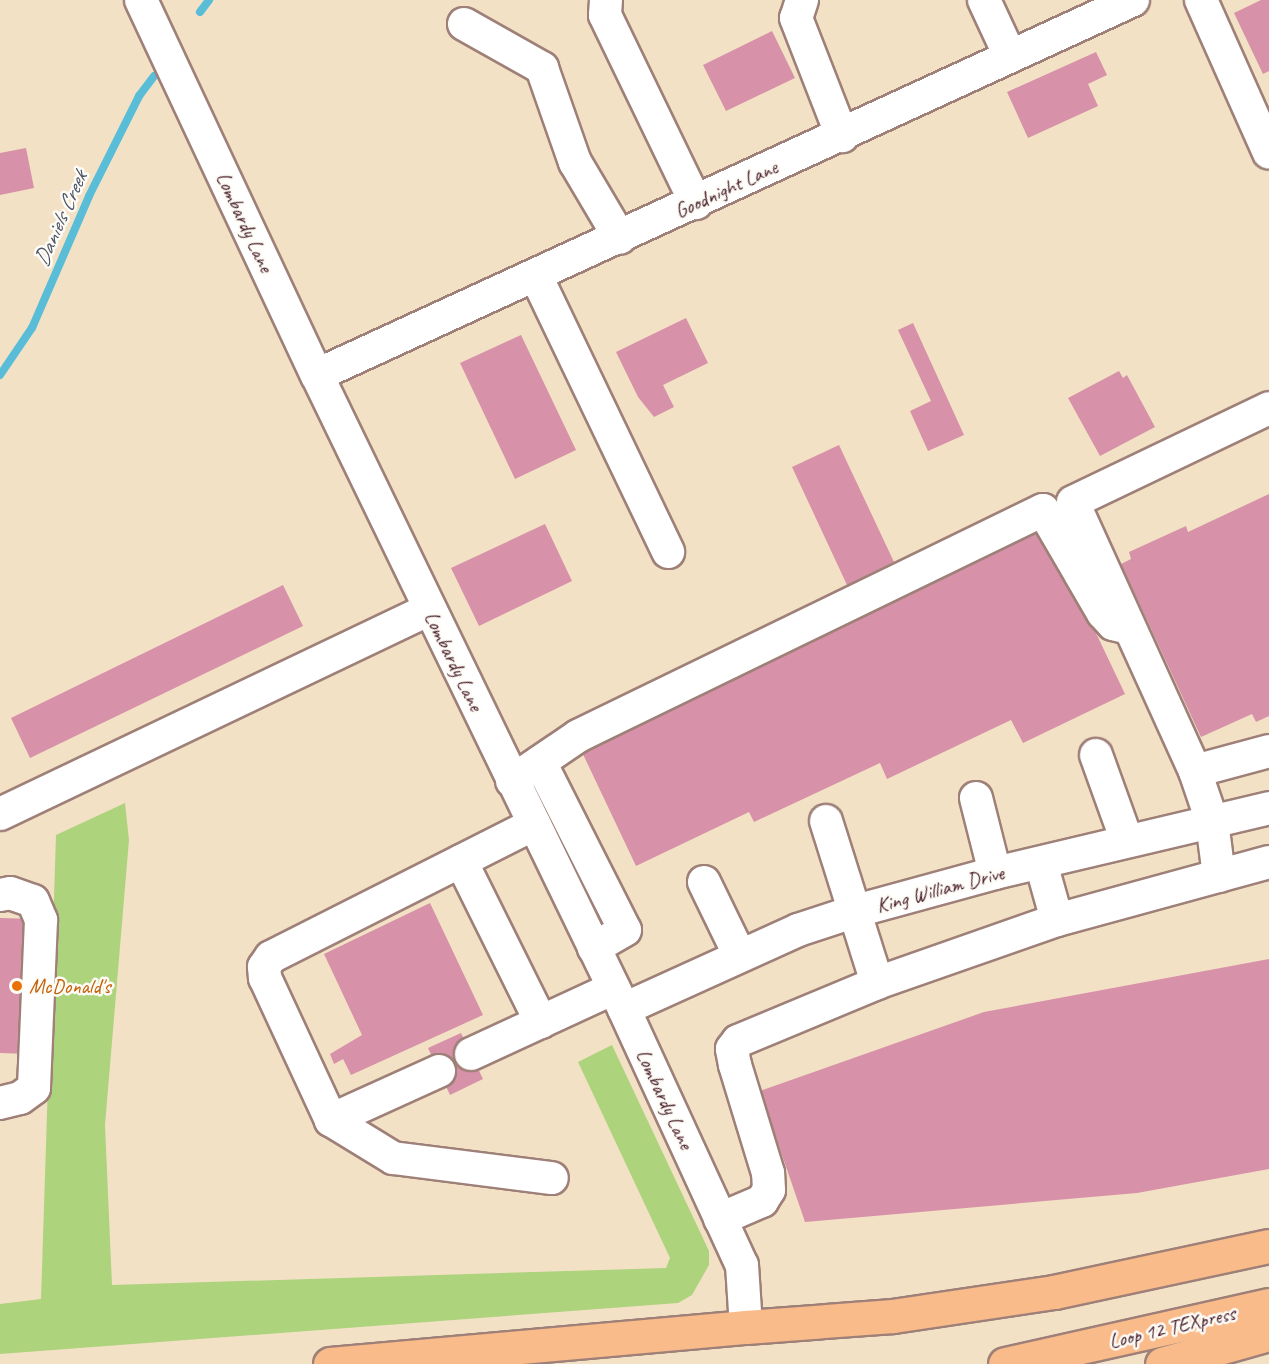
<!DOCTYPE html>
<style>
body{margin:0}
#map{position:relative;width:1269px;height:1364px;overflow:hidden;background:#f3e1c5;font-family:Caveat,sans-serif}
div>[style]{position:absolute}
.green>*{inset:0;background:#add37d}
.stream>*{height:8px;margin:-4px;padding:0 4px;transform-origin:4px;border-radius:4px;background:#5abdd8}
.building>*{inset:0;background:#d791a8}
.roads{filter:drop-shadow(2px 0 #9e8078) drop-shadow(-2px 0 #9e8078) drop-shadow(0 2px #9e8078) drop-shadow(0 -2px #9e8078)}
.minor>*{height:32px;margin:-16px;padding:0 16px;transform-origin:16px;border-radius:16px;background:#fff}
.major>*{height:33px;margin:-16.5px;padding:0 16.5px;transform-origin:16.5px;border-radius:16.5px;background:#fabb8b}
.highway>*{height:33px;margin:-16.5px;padding:0 16.5px;transform-origin:16.5px;border-radius:16.5px;background:#fabb8b}
.dots>*{width:16px;height:16px;translate:-50% -50%;box-sizing:border-box;border:3px solid #fdfcf7;border-radius:50%}
span{translate:-50% -50%;white-space:nowrap;text-align:center;line-height:1.15;-webkit-text-stroke:5px #fdfcf7;paint-order:stroke}
.street-label{font-size:21px;color:#4a1f2b}
.food-label{font-size:21px;color:#c56008}
.left{translate:0 -50%;text-align:left}
.water-label{font-size:22px;color:#505668;font-style:italic}
</style>
<div id="map">
<div class="green">
<i style="clip-path:polygon(125px 803px,129px 840px,105px 1125px,112px 1285px,666px 1268px,670px 1258px,578px 1062px,612px 1045px,709px 1251px,709px 1265px,692px 1295px,678px 1303px,0 1354px,0 1304px,41px 1299px,56px 835px)"></i>
</div>
<div class="stream">
<i style="left:200px;top:12px;width:15px;rotate:-53deg"></i>
<i style="left:0;top:375px;width:57px;rotate:-55.8deg"></i>
<i style="left:32px;top:328px;width:144px;rotate:-66.6deg"></i>
<i style="left:89px;top:196px;width:112px;rotate:-63.4deg"></i>
<i style="left:139px;top:96px;width:25px;rotate:-53deg"></i>
</div>
<div class="building">
<i style="clip-path:polygon(1261px 0,1269px 0,1269px 71px,1263px 74px,1234px 13px)"></i>
<i style="clip-path:polygon(772px 31px,795px 78px,726px 111px,703px 65px)"></i>
<i style="clip-path:polygon(1096px 52px,1107px 75px,1088px 84px,1098px 106px,1028px 138px,1007px 92px)"></i>
<i style="clip-path:polygon(26px 148px,34px 188px,0 195px,0 153px)"></i>
<i style="clip-path:polygon(686px 318px,708px 363px,663px 385px,674px 407px,654px 417px,638px 397px,616px 352px)"></i>
<i style="clip-path:polygon(913px 323px,964px 435px,928px 451px,910px 411px,931px 401px,898px 330px)"></i>
<i style="clip-path:polygon(521px 335px,576px 450px,515px 479px,460px 363px)"></i>
<i style="clip-path:polygon(1119px 371px,1123px 378px,1127px 375px,1155px 427px,1100px 456px,1068px 398px)"></i>
<i style="clip-path:polygon(839px 445px,894px 562px,847px 585px,792px 467px)"></i>
<i style="clip-path:polygon(1269px 494px,1269px 716px,1256px 722px,1252px 714px,1201px 737px,1121px 564px,1131px 559px,1129px 552px,1186px 526px,1188px 532px)"></i>
<i style="clip-path:polygon(545px 524px,572px 581px,479px 626px,451px 568px)"></i>
<i style="clip-path:polygon(1046px 528px,1125px 694px,1023px 743px,1011px 720px,887px 779px,880px 763px,754px 822px,749px 812px,636px 866px,581px 750px)"></i>
<i style="clip-path:polygon(283px 585px,303px 626px,30px 758px,11px 718px)"></i>
<i style="clip-path:polygon(430px 903px,483px 1015px,351px 1075px,343px 1059px,334px 1064px,330px 1054px,362px 1035px,324px 954px)"></i>
<i style="clip-path:polygon(0 918px,36px 919px,30px 1054px,0 1053px)"></i>
<i style="clip-path:polygon(1269px 959px,1269px 1169px,1137px 1193px,805px 1222px,760px 1091px,984px 1012px)"></i>
<i style="clip-path:polygon(461px 1033px,483px 1079px,450px 1095px,428px 1048px)"></i>
</div>
<div class="roads">
<div class="minor">
<i style="left:141px;top:0;width:414px;rotate:64.9deg"></i>
<i style="left:317px;top:375px;width:704px;rotate:64.16deg"></i>
<i style="left:624px;top:1009px;width:282px;rotate:65.3deg"></i>
<i style="left:742px;top:1265px;width:62px;rotate:86.3deg"></i>
<i style="left:606px;top:0;width:15px;rotate:94deg"></i>
<i style="left:605px;top:15px;width:209px;rotate:64.2deg"></i>
<i style="left:802px;top:0;width:19px;rotate:108deg"></i>
<i style="left:796px;top:18px;width:127px;rotate:68.7deg"></i>
<i style="left:984px;top:0;width:62px;rotate:65.1deg"></i>
<i style="left:1201px;top:0;width:167px;rotate:66deg"></i>
<i style="left:464px;top:24px;width:90px;rotate:29.4deg"></i>
<i style="left:542px;top:68px;width:100px;rotate:70.7deg"></i>
<i style="left:575px;top:162px;width:88px;rotate:59.4deg"></i>
<i style="left:536px;top:276px;width:306px;rotate:64.4deg"></i>
<i style="left:317px;top:375px;width:898px;rotate:-24.68deg"></i>
<i style="left:1096px;top:755px;width:91px;rotate:70.2deg"></i>
<i style="left:540px;top:762px;width:188px;rotate:63.2deg"></i>
<i style="left:625px;top:930px;width:36px;rotate:150deg"></i>
<i style="left:1195px;top:771px;width:77px;rotate:-15.1deg"></i>
<i style="left:512px;top:781px;width:80px;rotate:-34.3deg"></i>
<i style="left:578px;top:736px;width:517px;rotate:-25.92deg"></i>
<i style="left:1043px;top:510px;width:119px;rotate:59.8deg"></i>
<i style="left:1103px;top:613px;width:15px;rotate:48deg"></i>
<i style="left:1113px;top:624px;width:16px;rotate:14deg"></i>
<i style="left:976px;top:798px;width:77px;rotate:75.8deg"></i>
<i style="left:0;top:814px;width:475px;rotate:-25.5deg"></i>
<i style="left:826px;top:821px;width:170px;rotate:72.5deg"></i>
<i style="left:461px;top:861px;width:180px;rotate:63.6deg"></i>
<i style="left:1041px;top:863px;width:59px;rotate:74.3deg"></i>
<i style="left:1219px;top:876px;width:55px;rotate:-97.3deg"></i>
<i style="left:1212px;top:821px;width:53px;rotate:-108.8deg"></i>
<i style="left:1195px;top:771px;width:295px;rotate:-114.4deg"></i>
<i style="left:1073px;top:502px;width:217px;rotate:-25.6deg"></i>
<i style="left:704px;top:882px;width:82px;rotate:64.1deg"></i>
<i style="left:0;top:895px;width:10px;rotate:-11deg"></i>
<i style="left:10px;top:893px;width:24px;rotate:19deg"></i>
<i style="left:33px;top:901px;width:21px;rotate:67deg"></i>
<i style="left:41px;top:920px;width:168px;rotate:92.4deg"></i>
<i style="left:34px;top:1088px;width:17px;rotate:144deg"></i>
<i style="left:20px;top:1098px;width:21px;rotate:166deg"></i>
<i style="left:624px;top:1009px;width:191px;rotate:-24.4deg"></i>
<i style="left:798px;top:930px;width:61px;rotate:-18.1deg"></i>
<i style="left:856px;top:911px;width:144px;rotate:-15.3deg"></i>
<i style="left:995px;top:873px;width:282px;rotate:-13.3deg"></i>
<i style="left:471px;top:1054px;width:157px;rotate:-24.8deg"></i>
<i style="left:439px;top:1071px;width:119px;rotate:155.6deg"></i>
<i style="left:331px;top:1120px;width:73px;rotate:31.5deg"></i>
<i style="left:393px;top:1158px;width:160px;rotate:7.2deg"></i>
<i style="left:331px;top:1120px;width:157px;rotate:-114.9deg"></i>
<i style="left:265px;top:978px;width:11px;rotate:-95deg"></i>
<i style="left:264px;top:967px;width:12px;rotate:-55deg"></i>
<i style="left:271px;top:957px;width:295px;rotate:-26.8deg"></i>
<i style="left:720px;top:1219px;width:46px;rotate:-23.2deg"></i>
<i style="left:762px;top:1201px;width:13px;rotate:-58deg"></i>
<i style="left:769px;top:1190px;width:17px;rotate:-93deg"></i>
<i style="left:768px;top:1173px;width:113px;rotate:-107deg"></i>
<i style="left:735px;top:1065px;width:16px;rotate:-101deg"></i>
<i style="left:732px;top:1049px;width:10px;rotate:-53deg"></i>
<i style="left:738px;top:1041px;width:151px;rotate:-22.6deg"></i>
<i style="left:877px;top:983px;width:191px;rotate:-19.3deg"></i>
<i style="left:1057px;top:920px;width:220px;rotate:-15.3deg"></i>
</div>
<div class="major">
<i style="left:330px;top:1364px;width:418px;rotate:-5.1deg"></i>
</div>
<div class="highway">
<i style="left:746px;top:1327px;width:147px;rotate:-4.3deg"></i>
<i style="left:893px;top:1316px;width:163px;rotate:-8.5deg"></i>
<i style="left:1054px;top:1292px;width:220px;rotate:-12.1deg"></i>
<i style="left:1005px;top:1364px;width:271px;rotate:-12.6deg"></i>
<i style="left:1162px;top:1364px;width:111px;rotate:-15.7deg"></i>
</div>
</div>
<div class="dots">
<i style="left:17px;top:986px;background:#e8710a"></i>
</div>
<div class="street-label">
<span style="left:726px;top:189px;rotate:-25deg">Goodnight Lane</span>
<span style="left:245px;top:222px;rotate:65deg">Lombardy Lane</span>
<span style="left:454px;top:661px;rotate:64deg">Lombardy Lane</span>
<span style="left:940px;top:889px;rotate:-15deg">King William Drive</span>
<span style="left:665px;top:1099px;rotate:65deg">Lombardy Lane</span>
<span style="left:1172px;top:1327px;rotate:-13deg">Loop 12 TEXpress</span>
</div>
<div class="food-label">
<span class="left" style="left:29px;top:986px">McDonald's</span>
</div>
<div class="water-label">
<span style="left:61px;top:219px;rotate:-66deg">Daniels Creek</span>
</div>
</div>
